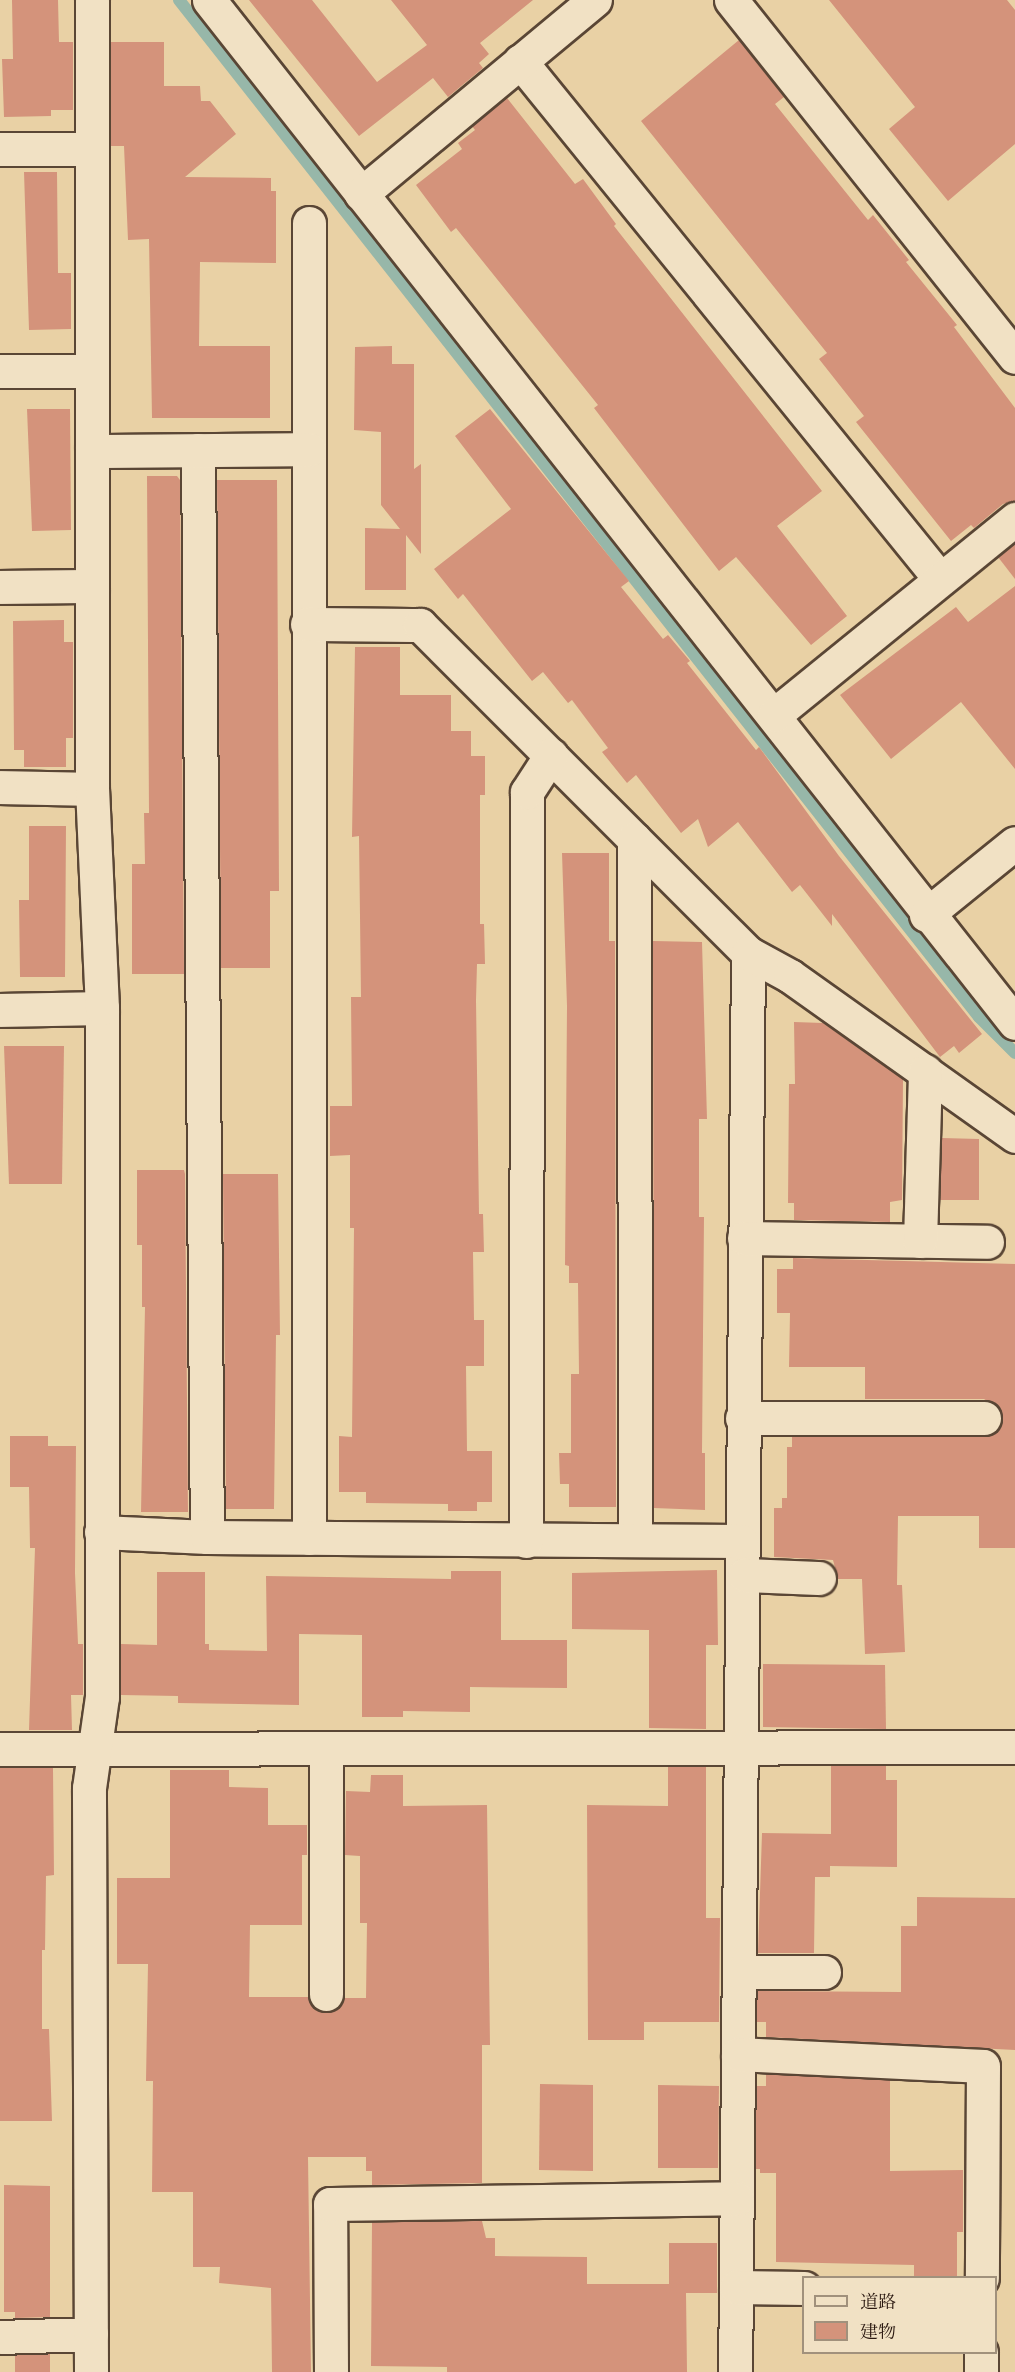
<!DOCTYPE html>
<meta charset="utf-8">
<style>
body{margin:0}
#map{position:relative;width:1015px;height:2372px;overflow:hidden;background:#e9d1a5;font-family:Vollkorn,"Noto Serif JP",serif}
div>[style]{position:absolute}
.stream>*{height:12px;margin:-6px;padding:0 6px;transform-origin:6px;border-radius:6px;background:#97b7a9}
.building>*{inset:0;background:#d4937b}
.roads{filter:drop-shadow(2px 0 #5a4635) drop-shadow(-2px 0 #5a4635) drop-shadow(0 2px #5a4635) drop-shadow(0 -2px #5a4635)}
.minor>*{height:33px;margin:-16.5px;padding:0 16.5px;transform-origin:16.5px;border-radius:16.5px;background:#f1e1c4}
span{translate:-50% -50%;white-space:nowrap;text-align:center;line-height:1.15;-webkit-text-stroke:6px #f1e1c4;paint-order:stroke}
.legend{position:absolute;left:802px;top:2276px;width:195px;height:78px;box-sizing:border-box;background:#f1e1c4;border:2px solid #a1917c;margin:0;padding:8px 10px;list-style:none;font-size:18px;color:#2a1810}
.legend li{display:flex;align-items:center;gap:12px;height:30px}
.legend b{width:30px;border:2px solid #a1917c}
</style>
<div id="map">
<div class="stream">
<i style="left:179px;top:0;width:1294px;rotate:51.81deg"></i>
<i style="left:979px;top:1017px;width:51px;rotate:45deg"></i>
</div>
<div class="building">
<i style="clip-path:polygon(12px 0,58px 0,59px 42px,73px 42px,73px 110px,51px 110px,51px 116px,4px 117px,2px 59px,13px 59px)"></i>
<i style="clip-path:polygon(249px 0,312px 0,377px 82px,427px 45px,391px 0,533px 0,480px 43px,489px 54px,479px 63px,483px 68px,448px 97px,433px 78px,359px 136px)"></i>
<i style="clip-path:polygon(829px 0,1007px 0,1015px 10px,1015px 144px,948px 201px,889px 129px,915px 107px)"></i>
<i style="clip-path:polygon(739px 40px,784px 97px,775px 104px,868px 220px,873px 215px,909px 260px,906px 262px,957px 325px,954px 327px,1015px 408px,1015px 501px,1003px 504px,974px 528px,971px 525px,951px 541px,856px 422px,864px 416px,819px 359px,827px 353px,641px 121px)"></i>
<i style="clip-path:polygon(111px 42px,164px 42px,164px 86px,200px 86px,201px 101px,210px 101px,236px 134px,185px 177px,271px 178px,271px 191px,276px 191px,276px 263px,200px 262px,199px 346px,270px 346px,270px 418px,152px 418px,149px 239px,128px 240px,124px 146px,111px 146px)"></i>
<i style="clip-path:polygon(507px 98px,575px 184px,583px 179px,616px 224px,614px 226px,822px 491px,777px 526px,847px 616px,811px 645px,736px 557px,719px 571px,594px 408px,598px 405px,456px 228px,451px 232px,416px 185px,462px 149px,458px 143px,475px 130px,472px 126px)"></i>
<i style="clip-path:polygon(24px 172px,57px 172px,58px 273px,71px 273px,71px 329px,29px 330px)"></i>
<i style="clip-path:polygon(392px 346px,392px 364px,414px 364px,414px 469px,421px 464px,421px 554px,406px 535px,406px 590px,365px 590px,365px 528px,400px 529px,381px 505px,381px 432px,354px 430px,355px 347px)"></i>
<i style="clip-path:polygon(27px 409px,70px 409px,71px 530px,32px 531px)"></i>
<i style="clip-path:polygon(490px 409px,629px 581px,621px 587px,663px 639px,668px 635px,690px 661px,687px 663px,756px 750px,759px 747px,839px 856px,982px 1034px,959px 1053px,954px 1046px,940px 1057px,832px 914px,832px 926px,800px 885px,792px 892px,738px 822px,708px 847px,698px 819px,681px 833px,636px 775px,627px 783px,602px 752px,608px 748px,572px 700px,568px 703px,543px 672px,532px 681px,463px 594px,458px 599px,434px 569px,511px 509px,455px 436px)"></i>
<i style="clip-path:polygon(147px 476px,177px 476px,180px 480px,184px 974px,132px 974px,132px 864px,145px 864px,144px 813px,149px 813px)"></i>
<i style="clip-path:polygon(217px 480px,277px 480px,279px 891px,270px 891px,270px 968px,221px 968px)"></i>
<i style="clip-path:polygon(1015px 543px,1015px 579px,998px 557px)"></i>
<i style="clip-path:polygon(1015px 586px,1015px 769px,961px 702px,891px 759px,840px 695px,956px 607px,968px 622px)"></i>
<i style="clip-path:polygon(64px 620px,64px 642px,73px 642px,73px 738px,66px 738px,66px 767px,24px 767px,24px 750px,14px 750px,13px 621px)"></i>
<i style="clip-path:polygon(355px 647px,400px 647px,400px 695px,451px 695px,451px 731px,471px 731px,471px 756px,485px 756px,485px 795px,480px 795px,480px 924px,484px 924px,485px 964px,477px 964px,476px 1000px,479px 1214px,483px 1214px,484px 1252px,473px 1252px,474px 1320px,484px 1320px,484px 1366px,466px 1366px,467px 1451px,492px 1451px,492px 1502px,477px 1502px,477px 1511px,448px 1511px,448px 1504px,366px 1503px,366px 1492px,339px 1492px,339px 1436px,352px 1437px,354px 1228px,350px 1228px,350px 1155px,330px 1156px,330px 1106px,352px 1106px,351px 997px,361px 997px,359px 836px,352px 837px)"></i>
<i style="clip-path:polygon(29px 826px,66px 826px,65px 977px,20px 977px,19px 900px,29px 900px)"></i>
<i style="clip-path:polygon(562px 853px,609px 853px,609px 941px,615px 941px,616px 1507px,569px 1507px,569px 1484px,560px 1484px,559px 1453px,571px 1453px,571px 1374px,579px 1374px,578px 1283px,569px 1283px,569px 1266px,565px 1265px,567px 1006px)"></i>
<i style="clip-path:polygon(653px 941px,702px 942px,707px 1119px,699px 1119px,699px 1217px,704px 1217px,702px 1453px,705px 1453px,705px 1510px,654px 1508px)"></i>
<i style="clip-path:polygon(794px 1022px,823px 1023px,903px 1079px,902px 1200px,890px 1202px,890px 1222px,794px 1220px,794px 1203px,788px 1203px,789px 1084px,795px 1084px)"></i>
<i style="clip-path:polygon(4px 1046px,64px 1046px,62px 1184px,9px 1184px)"></i>
<i style="clip-path:polygon(942px 1138px,979px 1139px,979px 1200px,940px 1200px)"></i>
<i style="clip-path:polygon(137px 1170px,184px 1170px,185px 1174px,188px 1512px,141px 1512px,145px 1307px,142px 1307px,142px 1245px,137px 1245px)"></i>
<i style="clip-path:polygon(223px 1174px,278px 1174px,280px 1335px,276px 1335px,274px 1509px,226px 1509px)"></i>
<i style="clip-path:polygon(793px 1258px,1015px 1264px,1015px 1548px,979px 1548px,979px 1516px,898px 1516px,897px 1585px,902px 1585px,905px 1652px,865px 1654px,862px 1579px,838px 1579px,833px 1560px,774px 1557px,774px 1508px,782px 1508px,782px 1498px,787px 1498px,787px 1447px,792px 1447px,792px 1437px,985px 1437px,1000px 1427px,1000px 1409px,984px 1399px,865px 1399px,865px 1367px,789px 1367px,790px 1313px,777px 1313px,777px 1269px,793px 1269px)"></i>
<i style="clip-path:polygon(10px 1436px,48px 1436px,48px 1446px,76px 1446px,75px 1573px,78px 1644px,83px 1644px,83px 1695px,71px 1695px,72px 1730px,29px 1730px,35px 1548px,30px 1548px,29px 1487px,10px 1487px)"></i>
<i style="clip-path:polygon(717px 1570px,718px 1645px,706px 1645px,706px 1729px,649px 1728px,649px 1630px,572px 1629px,572px 1573px)"></i>
<i style="clip-path:polygon(451px 1571px,501px 1571px,501px 1640px,567px 1640px,567px 1688px,470px 1687px,470px 1712px,403px 1711px,403px 1717px,362px 1717px,362px 1635px,299px 1634px,299px 1705px,178px 1703px,178px 1696px,121px 1695px,121px 1644px,157px 1645px,157px 1572px,205px 1572px,205px 1644px,209px 1644px,209px 1650px,267px 1651px,266px 1576px,451px 1579px)"></i>
<i style="clip-path:polygon(763px 1664px,885px 1665px,886px 1729px,763px 1727px)"></i>
<i style="clip-path:polygon(668px 1766px,706px 1766px,706px 1918px,720px 1918px,719px 2022px,644px 2022px,644px 2040px,588px 2040px,587px 1805px,668px 1806px)"></i>
<i style="clip-path:polygon(831px 1766px,886px 1766px,886px 1780px,897px 1780px,897px 1867px,830px 1866px,830px 1877px,815px 1877px,814px 1953px,758px 1953px,762px 1833px,831px 1834px)"></i>
<i style="clip-path:polygon(0 1768px,53px 1768px,54px 1875px,46px 1876px,45px 1950px,42px 1950px,42px 2029px,49px 2029px,52px 2121px,0 2121px)"></i>
<i style="clip-path:polygon(170px 1770px,229px 1770px,229px 1787px,268px 1788px,268px 1825px,307px 1825px,307px 1855px,302px 1855px,302px 1925px,250px 1925px,249px 1997px,308px 1997px,316px 2010px,325px 2013px,336px 2010px,344px 1998px,366px 1998px,367px 1923px,360px 1923px,360px 1856px,345px 1855px,346px 1791px,370px 1792px,371px 1775px,403px 1775px,403px 1806px,487px 1805px,490px 2045px,482px 2045px,482px 2183px,372px 2185px,372px 2171px,366px 2171px,366px 2157px,308px 2157px,311px 2372px,272px 2372px,271px 2288px,219px 2283px,220px 2267px,193px 2267px,193px 2192px,152px 2192px,153px 2081px,146px 2081px,148px 1964px,117px 1964px,117px 1878px,170px 1878px)"></i>
<i style="clip-path:polygon(917px 1897px,1015px 1898px,1015px 2050px,766px 2037px,766px 2022px,757px 2022px,757px 1991px,901px 1992px,901px 1926px,917px 1926px)"></i>
<i style="clip-path:polygon(766px 2074px,890px 2080px,890px 2171px,963px 2170px,963px 2232px,957px 2232px,957px 2277px,914px 2277px,914px 2265px,776px 2262px,776px 2173px,760px 2173px,760px 2169px,756px 2169px,756px 2086px,766px 2086px)"></i>
<i style="clip-path:polygon(540px 2084px,593px 2085px,593px 2171px,539px 2170px)"></i>
<i style="clip-path:polygon(658px 2085px,719px 2086px,718px 2168px,658px 2168px)"></i>
<i style="clip-path:polygon(4px 2185px,50px 2186px,50px 2317px,15px 2318px,15px 2312px,4px 2312px)"></i>
<i style="clip-path:polygon(482px 2221px,486px 2238px,495px 2238px,495px 2256px,587px 2257px,587px 2284px,669px 2284px,669px 2243px,717px 2243px,717px 2293px,686px 2293px,687px 2372px,447px 2372px,447px 2367px,371px 2366px,372px 2222px)"></i>
<i style="clip-path:polygon(50px 2354px,50px 2372px,15px 2372px,15px 2355px)"></i>
</div>
<div class="roads">
<div class="minor">
<i style="left:209px;top:0;width:1302px;rotate:51.77deg"></i>
<i style="left:731px;top:0;width:456px;rotate:51.5deg"></i>
<i style="left:520px;top:61px;width:667px;rotate:50.96deg"></i>
<i style="left:0;top:149px;width:92px"></i>
<i style="left:361px;top:194px;width:304px;rotate:-39.7deg"></i>
<i style="left:309px;top:223px;width:1315px;rotate:90deg"></i>
<i style="left:0;top:371px;width:92px"></i>
<i style="left:198px;top:450px;width:1087px;rotate:89.53deg"></i>
<i style="left:92px;top:451px;width:217px;rotate:-0.5deg"></i>
<i style="left:0;top:587px;width:92px;rotate:-0.6deg"></i>
<i style="left:307px;top:624px;width:113px;rotate:0.5deg"></i>
<i style="left:420px;top:625px;width:464px;rotate:45deg"></i>
<i style="left:748px;top:953px;width:1419px;rotate:90.52deg"></i>
<i style="left:774px;top:715px;width:311px;rotate:-39.1deg"></i>
<i style="left:0;top:787px;width:92px;rotate:1.2deg"></i>
<i style="left:634px;top:839px;width:701px;rotate:89.92deg"></i>
<i style="left:926px;top:915px;width:114px;rotate:-39deg"></i>
<i style="left:748px;top:953px;width:48px;rotate:28.7deg"></i>
<i style="left:790px;top:976px;width:276px;rotate:35.4deg"></i>
<i style="left:0;top:1010px;width:102px;rotate:-1.1deg"></i>
<i style="left:744px;top:1238px;width:243px;rotate:0.9deg"></i>
<i style="left:920px;top:1241px;width:170px;rotate:-88.3deg"></i>
<i style="left:742px;top:1418px;width:242px"></i>
<i style="left:101px;top:1532px;width:106px;rotate:2.7deg"></i>
<i style="left:207px;top:1537px;width:534px;rotate:0.43deg"></i>
<i style="left:526px;top:1541px;width:749px;rotate:-89.92deg"></i>
<i style="left:527px;top:792px;width:44px;rotate:-57deg"></i>
<i style="left:744px;top:1575px;width:75px;rotate:2.3deg"></i>
<i style="left:326px;top:1748px;width:246px;rotate:90deg"></i>
<i style="left:0;top:1749px;width:1015px;rotate:-0.11deg"></i>
<i style="left:739px;top:1972px;width:85px"></i>
<i style="left:738px;top:2054px;width:245px;rotate:2.8deg"></i>
<i style="left:983px;top:2066px;width:212px;rotate:90.3deg"></i>
<i style="left:736px;top:2287px;width:68px;rotate:0.8deg"></i>
<i style="left:0;top:2337px;width:91px;rotate:-1.9deg"></i>
<i style="left:91px;top:2372px;width:584px;rotate:-90.2deg"></i>
<i style="left:89px;top:1788px;width:92px;rotate:-81.9deg"></i>
<i style="left:102px;top:1697px;width:689px;rotate:-90deg"></i>
<i style="left:102px;top:1008px;width:219px;rotate:-92.6deg"></i>
<i style="left:92px;top:789px;width:789px;rotate:-90deg"></i>
<i style="left:331px;top:2372px;width:168px;rotate:-90.3deg"></i>
<i style="left:330px;top:2204px;width:407px;rotate:-0.8deg"></i>
<i style="left:981px;top:2372px;width:20px;rotate:-90deg"></i>
</div>
</div>
<ul class="legend">
<li><b style="height:8px;background:#f1e1c4"></b>道路</li>
<li><b style="height:16px;background:#d4937b"></b>建物</li>
</ul>
</div>
